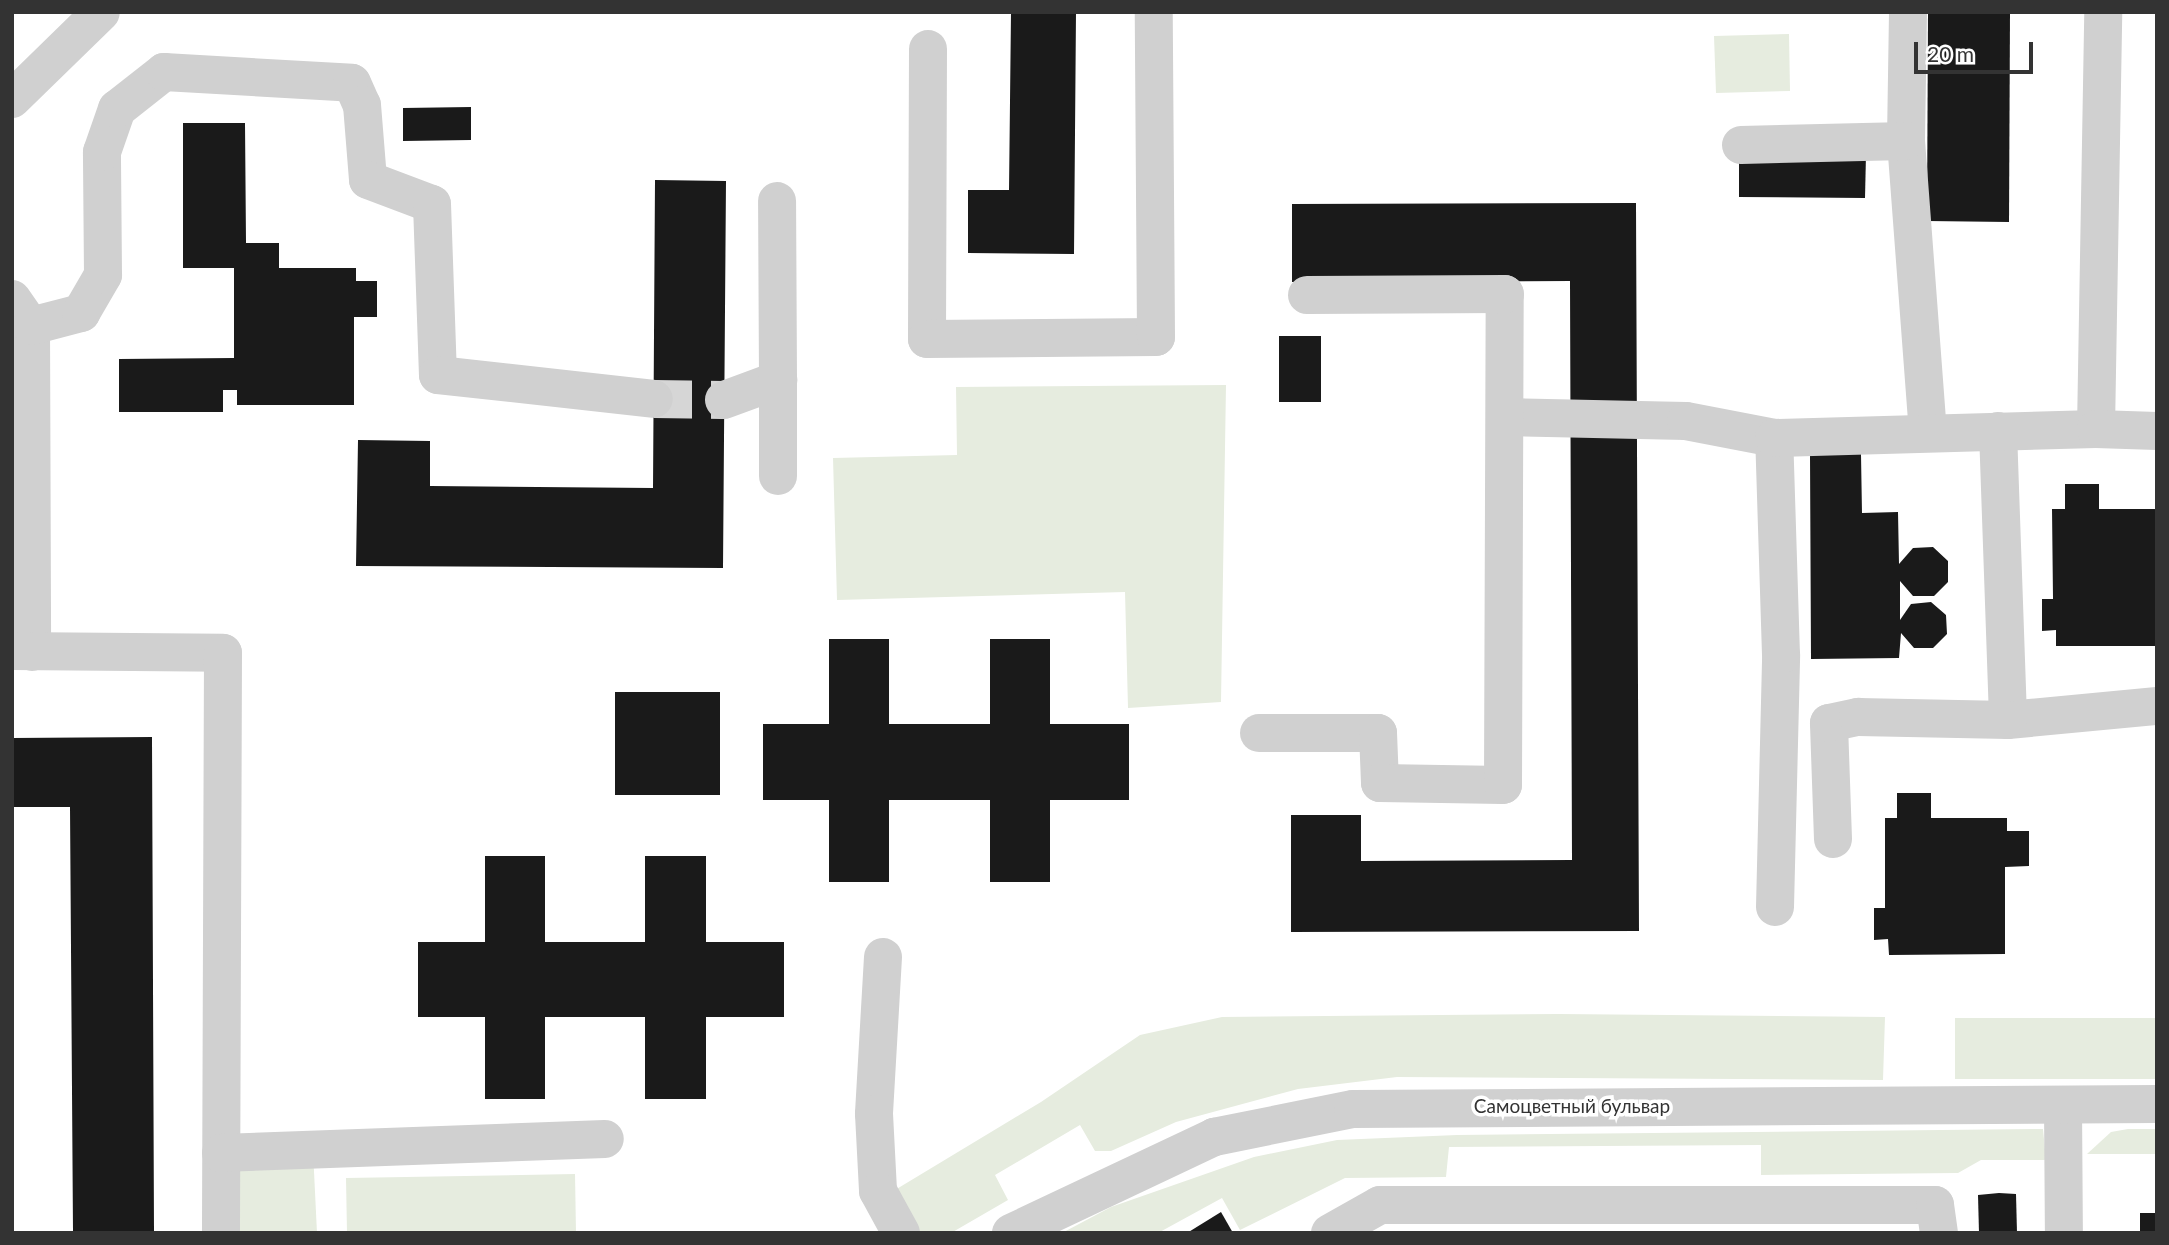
<!DOCTYPE html>
<meta charset="utf-8">
<style>
body{margin:0}
#map{position:relative;width:2169px;height:1245px;overflow:hidden;background:#fff;font-family:Lato,sans-serif}
div>[style]{position:absolute}
.green>*{inset:0;background:#e6ecdf}
.building>*{inset:0;background:#1a1a1a}
.minor-tunnel>*{height:38px;margin-top:-19px;transform-origin:0;background:repeating-linear-gradient(90deg,#d6d6d6 0 38px,transparent 0 57px)}
.minor>*{height:38px;margin:-19px;padding:0 19px;transform-origin:19px;border-radius:19px;background:#d0d0d0}
span{translate:-50% -50%;white-space:nowrap;text-align:center;line-height:1.15;-webkit-text-stroke:7px #fff;paint-order:stroke}
.street-label{font-size:19px;color:#333}
.frame{position:absolute;inset:0;border:14px solid #333;pointer-events:none}
.scale{position:absolute;left:1914px;top:42px;width:119px;height:32px;box-sizing:border-box;border:4px solid #333;border-top:0;padding-left:9px;font-size:21px;line-height:24px;white-space:nowrap;color:#333;-webkit-text-stroke:5px #fff;paint-order:stroke}
</style>
<div id="map">
<div class="green">
<i style="clip-path:polygon(1789px 34px,1790px 91px,1716px 93px,1714px 36px)"></i>
<i style="clip-path:polygon(1226px 385px,1221px 702px,1128px 708px,1125px 592px,837px 600px,833px 458px,957px 455px,956px 387px)"></i>
<i style="clip-path:polygon(1558px 1014px,1885px 1017px,1883px 1080px,1397px 1077px,1298px 1089px,1176px 1122px,1111px 1151px,1095px 1151px,1080px 1125px,995px 1175px,1008px 1200px,951px 1233px,912px 1233px,890px 1193px,1041px 1102px,1140px 1035px,1222px 1017px)"></i>
<i style="clip-path:polygon(1955px 1018px,2157px 1018px,2157px 1079px,1955px 1079px)"></i>
<i style="clip-path:polygon(2043px 1129px,2046px 1160px,1981px 1160px,1958px 1173px,1761px 1175px,1761px 1145px,1449px 1147px,1446px 1177px,1345px 1178px,1240px 1230px,1222px 1198px,1158px 1233px,1062px 1233px,1111px 1207px,1254px 1157px,1337px 1140px,1457px 1135px)"></i>
<i style="clip-path:polygon(2128px 1129px,2157px 1129px,2157px 1154px,2087px 1154px,2111px 1132px)"></i>
<i style="clip-path:polygon(313px 1151px,317px 1233px,220px 1233px,221px 1163px)"></i>
<i style="clip-path:polygon(575px 1174px,576px 1233px,347px 1233px,346px 1178px)"></i>
</div>
<div class="building">
<i style="clip-path:polygon(1011px 12px,1076px 12px,1074px 254px,968px 253px,968px 190px,1009px 190px)"></i>
<i style="clip-path:polygon(1928px 12px,2010px 12px,2009px 222px,1927px 221px)"></i>
<i style="clip-path:polygon(471px 107px,471px 140px,403px 141px,403px 108px)"></i>
<i style="clip-path:polygon(183px 123px,245px 123px,246px 243px,279px 243px,279px 268px,356px 268px,356px 281px,377px 281px,377px 317px,354px 317px,354px 405px,237px 405px,237px 390px,223px 390px,223px 412px,119px 412px,119px 359px,234px 358px,234px 268px,183px 268px)"></i>
<i style="clip-path:polygon(1739px 153px,1866px 154px,1865px 198px,1739px 197px)"></i>
<i style="clip-path:polygon(655px 180px,726px 181px,723px 568px,356px 566px,358px 440px,430px 441px,430px 486px,653px 488px)"></i>
<i style="clip-path:polygon(1636px 203px,1639px 931px,1291px 932px,1291px 815px,1361px 815px,1361px 861px,1572px 860px,1570px 281px,1292px 282px,1292px 204px)"></i>
<i style="clip-path:polygon(1279px 336px,1321px 336px,1321px 402px,1279px 402px)"></i>
<i style="clip-path:polygon(1810px 454px,1861px 454px,1862px 513px,1898px 512px,1899px 564px,1913px 548px,1933px 547px,1948px 561px,1948px 582px,1934px 596px,1913px 596px,1900px 581px,1900px 620px,1911px 604px,1931px 602px,1946px 615px,1947px 634px,1933px 648px,1914px 648px,1901px 633px,1899px 658px,1811px 659px)"></i>
<i style="clip-path:polygon(2065px 484px,2099px 484px,2099px 509px,2157px 509px,2157px 646px,2056px 646px,2056px 630px,2042px 631px,2042px 599px,2053px 599px,2052px 509px,2065px 509px)"></i>
<i style="clip-path:polygon(829px 639px,889px 639px,889px 724px,990px 724px,990px 639px,1050px 639px,1050px 724px,1129px 724px,1129px 800px,1050px 800px,1050px 882px,990px 882px,990px 800px,889px 800px,889px 882px,829px 882px,829px 800px,763px 800px,763px 724px,829px 724px)"></i>
<i style="clip-path:polygon(615px 692px,720px 692px,720px 795px,615px 795px)"></i>
<i style="clip-path:polygon(152px 737px,154px 1233px,73px 1233px,70px 807px,12px 807px,12px 738px)"></i>
<i style="clip-path:polygon(1897px 793px,1931px 793px,1931px 818px,2007px 818px,2007px 831px,2029px 831px,2029px 866px,2005px 867px,2005px 954px,1889px 955px,1888px 939px,1874px 940px,1874px 908px,1885px 908px,1885px 818px,1897px 818px)"></i>
<i style="clip-path:polygon(485px 856px,545px 856px,545px 942px,645px 942px,645px 856px,706px 856px,706px 942px,784px 942px,784px 1017px,706px 1017px,706px 1099px,645px 1099px,645px 1017px,545px 1017px,545px 1099px,485px 1099px,485px 1017px,418px 1017px,418px 942px,485px 942px)"></i>
<i style="clip-path:polygon(1999px 1193px,2016px 1194px,2017px 1233px,1979px 1233px,1978px 1195px)"></i>
<i style="clip-path:polygon(1221px 1212px,1233px 1233px,1187px 1233px)"></i>
<i style="clip-path:polygon(2140px 1213px,2157px 1213px,2157px 1233px,2140px 1233px)"></i>
</div>
<div class="minor-tunnel">
<i style="left:654px;top:399px;width:70px;rotate:0.8deg"></i>
</div>
<div class="minor">
<i style="left:1908px;top:12px;width:129px;rotate:90.9deg"></i>
<i style="left:1906px;top:141px;width:292px;rotate:85.7deg"></i>
<i style="left:928px;top:49px;width:290px;rotate:90.2deg"></i>
<i style="left:927px;top:339px;width:229px;rotate:-0.5deg"></i>
<i style="left:1156px;top:337px;width:325px;rotate:-90.4deg"></i>
<i style="left:12px;top:99px;width:124px;rotate:-44.3deg"></i>
<i style="left:1741px;top:145px;width:165px;rotate:-1.4deg"></i>
<i style="left:12px;top:299px;width:33px;rotate:55deg"></i>
<i style="left:31px;top:326px;width:326px;rotate:89.8deg"></i>
<i style="left:31px;top:326px;width:52px;rotate:-14.6deg"></i>
<i style="left:81px;top:313px;width:44px;rotate:-59.9deg"></i>
<i style="left:103px;top:275px;width:123px;rotate:-90.5deg"></i>
<i style="left:102px;top:152px;width:46px;rotate:-70.8deg"></i>
<i style="left:117px;top:109px;width:60px;rotate:-38.2deg"></i>
<i style="left:164px;top:72px;width:188px;rotate:3.3deg"></i>
<i style="left:352px;top:83px;width:24px;rotate:66deg"></i>
<i style="left:362px;top:105px;width:75px;rotate:85.4deg"></i>
<i style="left:368px;top:180px;width:68px;rotate:20.6deg"></i>
<i style="left:432px;top:204px;width:171px;rotate:88deg"></i>
<i style="left:438px;top:375px;width:217px;rotate:6.3deg"></i>
<i style="left:724px;top:400px;width:58px;rotate:-20.3deg"></i>
<i style="left:778px;top:380px;width:179px;rotate:-90.3deg"></i>
<i style="left:1505px;top:417px;width:181px;rotate:1.3deg"></i>
<i style="left:1686px;top:421px;width:90px;rotate:10.9deg"></i>
<i style="left:2096px;top:429px;width:417px;rotate:-89deg"></i>
<i style="left:1998px;top:431px;width:289px;rotate:88deg"></i>
<i style="left:2008px;top:720px;width:150px;rotate:-5.4deg"></i>
<i style="left:778px;top:476px;width:96px;rotate:-90deg"></i>
<i style="left:12px;top:651px;width:211px;rotate:0.5deg"></i>
<i style="left:223px;top:653px;width:580px;rotate:90.2deg"></i>
<i style="left:1259px;top:733px;width:119px"></i>
<i style="left:1378px;top:733px;width:50px;rotate:87.7deg"></i>
<i style="left:1380px;top:783px;width:123px;rotate:0.9deg"></i>
<i style="left:1503px;top:785px;width:491px;rotate:-89.8deg"></i>
<i style="left:1505px;top:294px;width:198px;rotate:179.7deg"></i>
<i style="left:1833px;top:839px;width:116px;rotate:-92deg"></i>
<i style="left:1829px;top:723px;width:30px;rotate:-12deg"></i>
<i style="left:1858px;top:717px;width:150px;rotate:1.1deg"></i>
<i style="left:1775px;top:907px;width:252px;rotate:-88.6deg"></i>
<i style="left:1781px;top:655px;width:217px;rotate:-91.8deg"></i>
<i style="left:1774px;top:438px;width:322px;rotate:-1.6deg"></i>
<i style="left:2096px;top:429px;width:61px;rotate:1.9deg"></i>
<i style="left:883px;top:957px;width:157px;rotate:93.3deg"></i>
<i style="left:874px;top:1114px;width:77px;rotate:87deg"></i>
<i style="left:878px;top:1191px;width:48px;rotate:61.3deg"></i>
<i style="left:2063px;top:1105px;width:128px;rotate:89.6deg"></i>
<i style="left:221px;top:1153px;width:384px;rotate:-2.1deg"></i>
<i style="left:1011px;top:1233px;width:225px;rotate:-25.3deg"></i>
<i style="left:1214px;top:1137px;width:142px;rotate:-11.4deg"></i>
<i style="left:1353px;top:1109px;width:804px;rotate:-0.36deg"></i>
<i style="left:1330px;top:1233px;width:57px;rotate:-29.2deg"></i>
<i style="left:1380px;top:1205px;width:555px"></i>
<i style="left:1935px;top:1205px;width:28px;rotate:82deg"></i>
</div>
<div class="street-label">
<span style="left:1572px;top:1106px">Самоцветный бульвар</span>
</div>
<div class="frame"></div>
<div class="scale">20 m</div>
</div>
